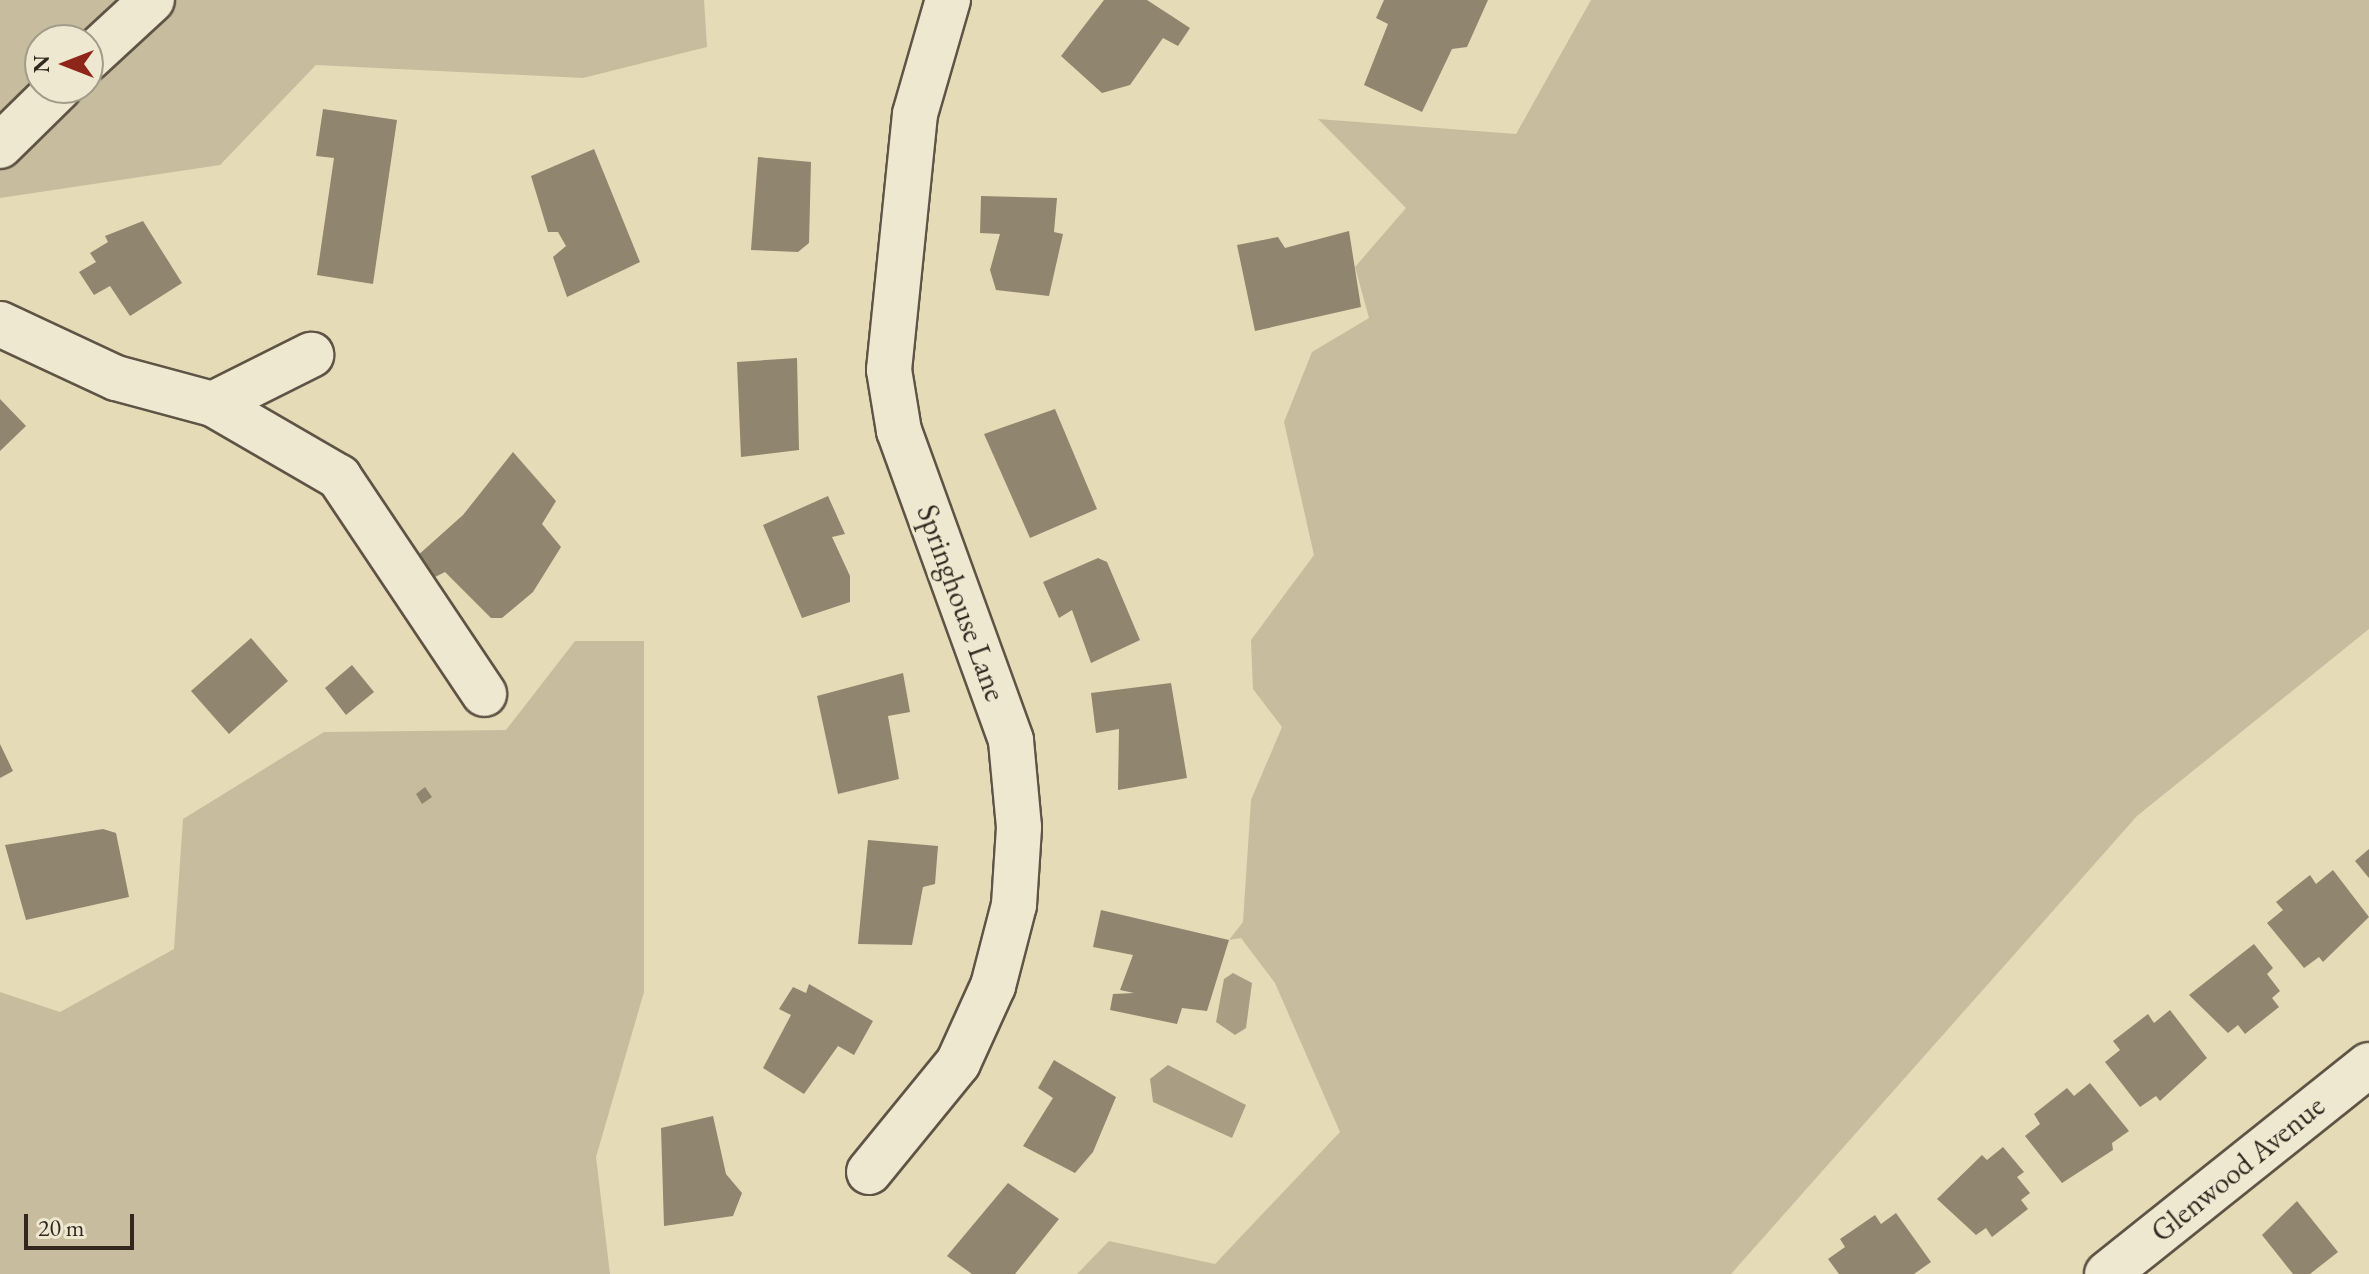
<!DOCTYPE html>
<style>
body{margin:0}
#map{position:relative;width:2369px;height:1274px;overflow:hidden;background:#e6dbb7;font-family:"EB Garamond",serif}
div>[style]{position:absolute}
.green>*{inset:0;background:#c7bc9d}
.water>*{inset:0;background:#a99e83}
.building>*{inset:0;background:#90856e}
.roads{filter:drop-shadow(2px 0 #5f5445) drop-shadow(-2px 0 #5f5445) drop-shadow(0 2px #5f5445) drop-shadow(0 -2px #5f5445)}
.minor>*{height:44px;margin:-22px;padding:0 22px;transform-origin:22px;border-radius:22px;background:#efe8d0}
span{translate:-50% -50%;white-space:nowrap;text-align:center;line-height:1.15;-webkit-text-stroke:6px #efe8d0;paint-order:stroke}
.street-label{font-size:30px;color:#32271f}
.north{position:absolute;left:24px;top:24px;width:80px;height:80px;box-sizing:border-box;background:#efe8d0;border:2px solid #a39b89;border-radius:50%;rotate:270deg;font-size:22px;font-weight:700;line-height:32px;text-align:center;color:#32271f}
.north::after{content:'';display:block;margin:auto;width:28px;height:36px;background:#8f2418;clip-path:polygon(50% 0,100% 100%,50% 72%,0 100%)}
.scale{position:absolute;left:24px;top:1214px;width:110px;height:36px;box-sizing:border-box;border:4px solid #32271f;border-top:0;padding-left:10px;font-size:24px;line-height:28px;white-space:nowrap;color:#32271f;-webkit-text-stroke:6px #efe8d0;paint-order:stroke}
</style>
<div id="map">
<div class="green">
<i style="clip-path:polygon(evenodd,0 0,704px 0,707px 47px,583px 78px,316px 65px,220px 165px,0 198px,0 0,40px 40px,88px 40px,88px 88px,40px 88px,40px 40px)"></i>
<i style="clip-path:polygon(1591px 0,2369px 0,2369px 629px,2137px 816px,1731px 1274px,1077px 1274px,1109px 1241px,1215px 1264px,1340px 1132px,1275px 983px,1241px 938px,1229px 940px,1243px 922px,1251px 800px,1282px 727px,1253px 689px,1251px 640px,1314px 555px,1284px 422px,1312px 352px,1369px 318px,1355px 267px,1406px 208px,1318px 119px,1516px 134px)"></i>
<i style="clip-path:polygon(575px 641px,644px 641px,644px 992px,596px 1157px,610px 1274px,0 1274px,0 992px,60px 1012px,174px 949px,183px 819px,324px 732px,506px 730px)"></i>
</div>
<div class="water">
<i style="clip-path:polygon(1233px 973px,1252px 983px,1246px 1028px,1235px 1035px,1216px 1022px,1224px 979px)"></i>
<i style="clip-path:polygon(1168px 1065px,1246px 1105px,1232px 1138px,1153px 1102px,1150px 1079px)"></i>
</div>
<div class="building">
<i style="clip-path:polygon(1104px 0,1147px 0,1190px 28px,1178px 46px,1163px 38px,1130px 85px,1102px 93px,1061px 56px)"></i>
<i style="clip-path:polygon(1384px 0,1488px 0,1467px 47px,1452px 49px,1422px 112px,1364px 85px,1388px 24px,1376px 18px)"></i>
<i style="clip-path:polygon(323px 109px,397px 120px,373px 284px,317px 275px,334px 158px,316px 156px)"></i>
<i style="clip-path:polygon(594px 149px,640px 262px,567px 297px,553px 257px,566px 246px,558px 232px,548px 232px,531px 176px)"></i>
<i style="clip-path:polygon(758px 157px,811px 162px,809px 243px,798px 252px,751px 250px)"></i>
<i style="clip-path:polygon(981px 196px,1057px 198px,1054px 232px,1063px 234px,1049px 296px,996px 290px,990px 270px,1000px 234px,980px 233px)"></i>
<i style="clip-path:polygon(143px 221px,182px 283px,130px 316px,110px 286px,94px 295px,79px 272px,96px 262px,90px 253px,108px 242px,105px 236px)"></i>
<i style="clip-path:polygon(1349px 231px,1361px 307px,1255px 331px,1237px 245px,1278px 237px,1285px 248px)"></i>
<i style="clip-path:polygon(797px 358px,799px 450px,741px 457px,737px 362px)"></i>
<i style="clip-path:polygon(0 399px,26px 426px,0 451px)"></i>
<i style="clip-path:polygon(1055px 409px,1097px 509px,1030px 538px,984px 434px)"></i>
<i style="clip-path:polygon(513px 452px,556px 501px,542px 524px,561px 547px,533px 592px,502px 618px,491px 618px,445px 572px,433px 578px,416px 557px,463px 515px)"></i>
<i style="clip-path:polygon(828px 496px,845px 534px,832px 537px,850px 576px,850px 602px,802px 618px,763px 525px)"></i>
<i style="clip-path:polygon(1098px 558px,1107px 562px,1140px 640px,1091px 663px,1072px 610px,1059px 618px,1043px 582px)"></i>
<i style="clip-path:polygon(251px 638px,288px 681px,229px 734px,191px 691px)"></i>
<i style="clip-path:polygon(352px 665px,374px 692px,346px 715px,325px 688px)"></i>
<i style="clip-path:polygon(903px 673px,910px 712px,888px 716px,899px 779px,838px 794px,817px 696px)"></i>
<i style="clip-path:polygon(1171px 683px,1187px 778px,1118px 790px,1119px 729px,1096px 733px,1091px 693px)"></i>
<i style="clip-path:polygon(0 744px,13px 771px,0 778px)"></i>
<i style="clip-path:polygon(425px 787px,432px 797px,422px 804px,416px 794px)"></i>
<i style="clip-path:polygon(103px 829px,116px 833px,129px 897px,26px 920px,5px 845px)"></i>
<i style="clip-path:polygon(868px 840px,938px 846px,935px 884px,923px 887px,912px 945px,858px 944px)"></i>
<i style="clip-path:polygon(2369px 849px,2369px 878px,2355px 861px)"></i>
<i style="clip-path:polygon(2333px 870px,2369px 917px,2323px 962px,2319px 957px,2304px 968px,2267px 923px,2283px 910px,2276px 902px,2310px 875px,2316px 884px)"></i>
<i style="clip-path:polygon(1101px 910px,1229px 940px,1207px 1011px,1182px 1008px,1177px 1024px,1110px 1010px,1113px 994px,1134px 993px,1120px 990px,1133px 955px,1093px 947px)"></i>
<i style="clip-path:polygon(2254px 944px,2273px 968px,2267px 974px,2280px 991px,2272px 998px,2279px 1007px,2245px 1034px,2238px 1025px,2228px 1033px,2189px 995px)"></i>
<i style="clip-path:polygon(809px 984px,873px 1021px,854px 1055px,838px 1046px,804px 1094px,763px 1068px,791px 1015px,779px 1009px,793px 987px,806px 993px)"></i>
<i style="clip-path:polygon(2170px 1010px,2207px 1058px,2160px 1101px,2156px 1096px,2140px 1107px,2105px 1062px,2120px 1050px,2113px 1041px,2148px 1014px,2154px 1023px)"></i>
<i style="clip-path:polygon(1054px 1060px,1116px 1097px,1093px 1152px,1075px 1173px,1023px 1146px,1053px 1098px,1038px 1088px)"></i>
<i style="clip-path:polygon(2090px 1083px,2129px 1131px,2112px 1143px,2113px 1150px,2062px 1183px,2025px 1136px,2040px 1124px,2034px 1114px,2067px 1088px,2074px 1096px)"></i>
<i style="clip-path:polygon(713px 1116px,726px 1174px,742px 1193px,733px 1216px,664px 1226px,661px 1128px)"></i>
<i style="clip-path:polygon(2003px 1147px,2024px 1172px,2017px 1177px,2030px 1193px,2021px 1200px,2028px 1209px,1992px 1237px,1986px 1228px,1976px 1235px,1937px 1199px,1982px 1155px,1987px 1160px)"></i>
<i style="clip-path:polygon(1008px 1183px,1059px 1219px,1015px 1274px,972px 1274px,947px 1256px)"></i>
<i style="clip-path:polygon(2297px 1201px,2338px 1252px,2310px 1274px,2293px 1274px,2262px 1235px)"></i>
<i style="clip-path:polygon(1896px 1213px,1931px 1262px,1914px 1274px,1839px 1274px,1828px 1259px,1845px 1247px,1840px 1239px,1875px 1215px,1881px 1224px)"></i>
</div>
<div class="roads">
<div class="minor">
<i style="left:88px;top:59px;width:87px;rotate:-42.7deg"></i>
<i style="left:0;top:146px;width:83px;rotate:-44.5deg"></i>
<i style="left:0;top:324px;width:128px;rotate:25deg"></i>
<i style="left:116px;top:378px;width:100px;rotate:15deg"></i>
<i style="left:213px;top:404px;width:110px;rotate:-26.6deg"></i>
<i style="left:213px;top:404px;width:146px;rotate:30.1deg"></i>
<i style="left:339px;top:477px;width:261px;rotate:56.2deg"></i>
<i style="left:869px;top:1172px;width:141px;rotate:-50.8deg"></i>
<i style="left:958px;top:1063px;width:85px;rotate:-65.6deg"></i>
<i style="left:993px;top:986px;width:84px;rotate:-75.5deg"></i>
<i style="left:1014px;top:905px;width:78px;rotate:-86.3deg"></i>
<i style="left:1019px;top:827px;width:87px;rotate:-95.3deg"></i>
<i style="left:1011px;top:740px;width:329px;rotate:-109.9deg"></i>
<i style="left:899px;top:431px;width:62px;rotate:-99.3deg"></i>
<i style="left:889px;top:370px;width:257px;rotate:-84.2deg"></i>
<i style="left:915px;top:114px;width:119px;rotate:-73.9deg"></i>
<i style="left:2107px;top:1274px;width:335px;rotate:-38.6deg"></i>
</div>
</div>
<div class="street-label">
<span style="left:961px;top:603px;rotate:70deg">Springhouse Lane</span>
<span style="left:2238px;top:1169px;rotate:-39deg">Glenwood Avenue</span>
</div>
<div class="north">N</div>
<div class="scale">20 m</div>
</div>
